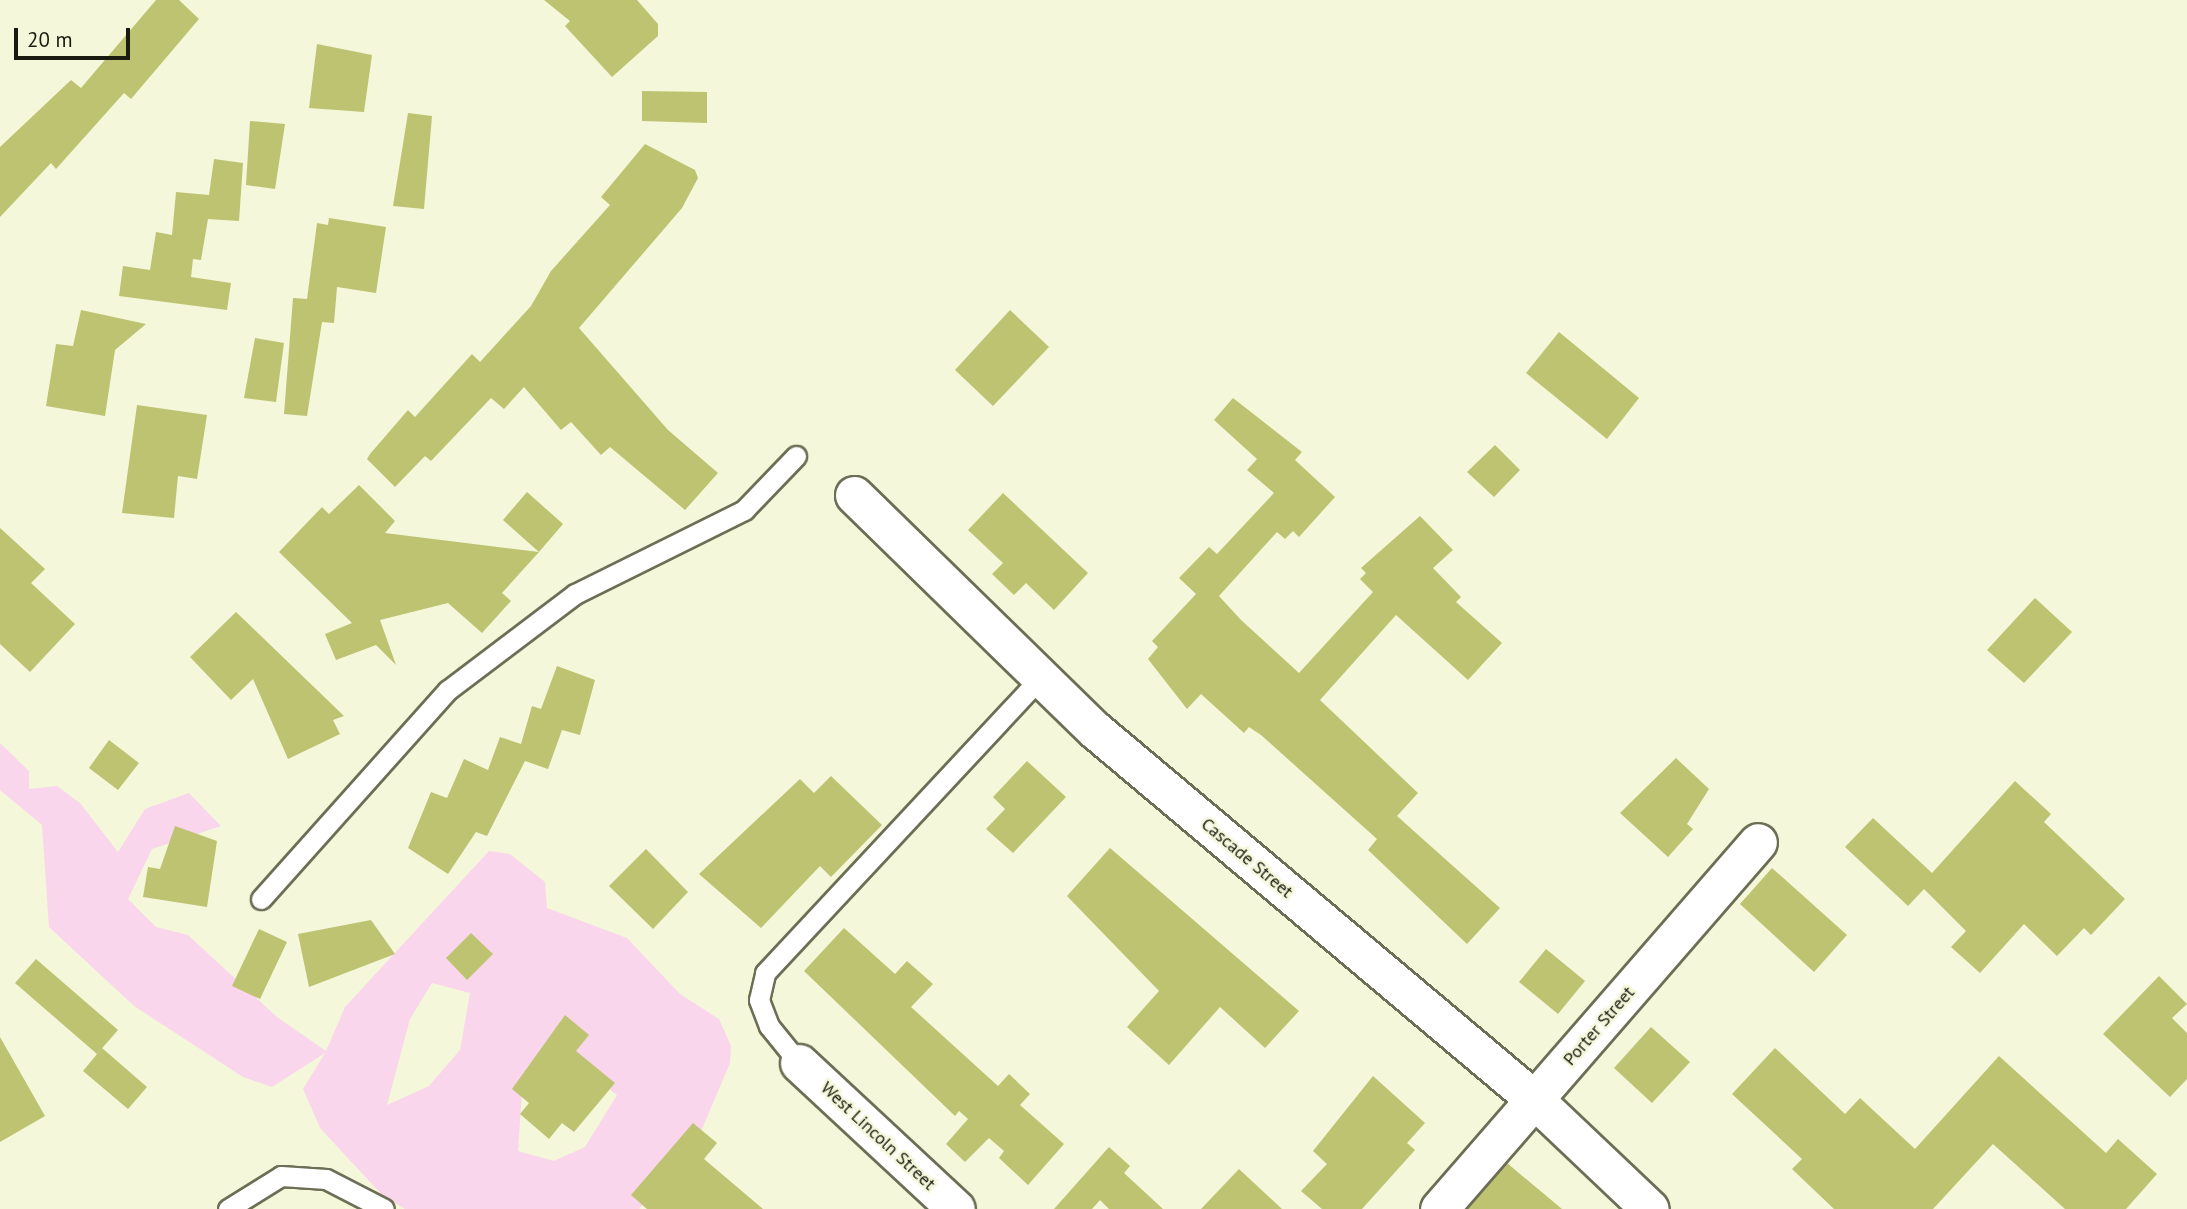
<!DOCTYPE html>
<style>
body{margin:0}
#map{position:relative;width:2187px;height:1209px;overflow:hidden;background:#f4f7da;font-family:"PT Sans",sans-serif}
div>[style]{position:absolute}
.green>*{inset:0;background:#fad6ec}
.building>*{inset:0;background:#bec371}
.roads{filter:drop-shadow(2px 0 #6c6e55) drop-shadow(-2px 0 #6c6e55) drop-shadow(0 2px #6c6e55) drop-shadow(0 -2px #6c6e55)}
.service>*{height:19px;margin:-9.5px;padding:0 9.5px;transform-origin:9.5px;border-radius:9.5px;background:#fff}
.minor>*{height:37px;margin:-18.5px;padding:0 18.5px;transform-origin:18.5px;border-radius:18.5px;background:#fff}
span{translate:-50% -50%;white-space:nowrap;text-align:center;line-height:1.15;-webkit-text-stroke:5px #f4f7da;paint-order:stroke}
.street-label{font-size:18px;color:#1a1a10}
.scale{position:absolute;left:14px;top:28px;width:116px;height:32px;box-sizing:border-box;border:4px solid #1a1a10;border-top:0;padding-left:9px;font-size:21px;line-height:24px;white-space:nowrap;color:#1a1a10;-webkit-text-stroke:5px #f4f7da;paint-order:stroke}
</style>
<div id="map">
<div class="green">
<i style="clip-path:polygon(evenodd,0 743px,29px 771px,29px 789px,57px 786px,80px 803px,118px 852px,145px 809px,189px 793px,221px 826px,152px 849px,128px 899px,156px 927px,188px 935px,277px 1017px,326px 1051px,345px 1007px,489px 851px,510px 854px,545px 882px,547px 908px,627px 938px,680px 994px,719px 1019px,731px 1046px,730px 1063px,693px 1150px,639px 1209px,405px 1209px,382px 1195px,320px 1128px,303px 1089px,325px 1053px,272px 1087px,243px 1077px,134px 1006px,49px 927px,42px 825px,0 790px,0 743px,432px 983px,470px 993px,460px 1050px,429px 1086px,387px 1105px,410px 1019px,432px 983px,0 743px,559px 1049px,617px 1095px,585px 1147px,554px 1161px,518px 1151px,523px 1076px,559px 1049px)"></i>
</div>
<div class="building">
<i style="clip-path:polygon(156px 0,179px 0,199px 19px,131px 99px,124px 93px,56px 169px,51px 163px,0 217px,0 147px,71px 80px,81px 88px)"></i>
<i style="clip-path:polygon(544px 0,637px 0,658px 24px,658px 36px,612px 77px,565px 26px,570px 21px)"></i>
<i style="clip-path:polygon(317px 44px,372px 55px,364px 112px,309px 108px)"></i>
<i style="clip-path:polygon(642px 91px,707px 92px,707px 123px,642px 121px)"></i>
<i style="clip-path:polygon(408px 113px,432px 116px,424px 209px,393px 206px)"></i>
<i style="clip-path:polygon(250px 121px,285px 124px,275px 189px,246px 185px)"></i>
<i style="clip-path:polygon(645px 144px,695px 170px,698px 178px,682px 208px,579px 328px,668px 430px,718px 473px,685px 510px,610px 447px,601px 455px,571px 422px,561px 430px,524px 387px,504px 409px,491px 398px,431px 461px,425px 456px,395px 487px,367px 459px,370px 454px,408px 410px,415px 417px,472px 354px,480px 362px,531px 306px,551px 271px,610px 205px,601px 197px)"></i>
<i style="clip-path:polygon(214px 159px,243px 163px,239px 221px,208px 219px,201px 260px,193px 259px,191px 277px,231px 283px,227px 310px,119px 296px,123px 266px,150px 270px,156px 232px,172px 235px,176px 192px,209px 195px)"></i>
<i style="clip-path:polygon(329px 218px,386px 227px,376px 293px,337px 287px,334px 323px,322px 322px,307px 416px,284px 414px,293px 298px,307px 299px,317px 223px,328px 225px)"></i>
<i style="clip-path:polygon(81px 310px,146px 324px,115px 350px,105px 416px,46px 406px,56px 344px,73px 346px)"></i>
<i style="clip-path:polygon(1010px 310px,1049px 347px,993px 406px,955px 370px)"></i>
<i style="clip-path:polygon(1559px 332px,1639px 398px,1607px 439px,1526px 373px)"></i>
<i style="clip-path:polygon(255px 338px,284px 343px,276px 402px,244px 398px)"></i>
<i style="clip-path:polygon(1233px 398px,1302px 452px,1295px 460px,1335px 497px,1299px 537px,1293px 531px,1285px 539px,1277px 532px,1219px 596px,1241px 620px,1299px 673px,1373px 592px,1360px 579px,1366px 573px,1361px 568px,1420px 516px,1453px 550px,1433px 568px,1461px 597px,1456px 602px,1502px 643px,1468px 680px,1396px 615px,1320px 700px,1418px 793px,1397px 816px,1500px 908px,1467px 944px,1368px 850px,1377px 839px,1261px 735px,1249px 727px,1244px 733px,1201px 694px,1187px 709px,1148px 659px,1158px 647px,1152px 641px,1196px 594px,1179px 578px,1209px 547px,1217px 554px,1274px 493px,1247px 470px,1257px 459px,1214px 420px)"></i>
<i style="clip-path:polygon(137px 405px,207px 415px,197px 479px,178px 476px,174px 518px,122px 513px)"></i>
<i style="clip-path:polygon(1495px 445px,1520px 470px,1494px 497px,1467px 472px)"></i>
<i style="clip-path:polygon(359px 485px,395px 521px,385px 533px,539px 552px,502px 593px,511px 601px,482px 633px,448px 603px,380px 620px,396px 665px,376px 645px,336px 660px,325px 634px,352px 623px,279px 552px,322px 507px,329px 514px)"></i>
<i style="clip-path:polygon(527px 492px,563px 524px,539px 552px,503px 520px)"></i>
<i style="clip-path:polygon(1003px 493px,1088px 573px,1054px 610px,1026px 583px,1014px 595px,992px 574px,1003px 563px,968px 530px)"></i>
<i style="clip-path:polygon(0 528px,45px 569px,31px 583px,75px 624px,30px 672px,0 644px)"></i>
<i style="clip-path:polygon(2035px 598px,2072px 632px,2024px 683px,1987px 650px)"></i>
<i style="clip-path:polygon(236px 612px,344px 716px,333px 720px,340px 734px,288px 759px,253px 679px,231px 700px,190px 657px)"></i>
<i style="clip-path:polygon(557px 666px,595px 680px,580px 735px,562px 730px,548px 769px,525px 761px,487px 836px,476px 832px,448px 874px,408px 848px,431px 792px,447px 798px,464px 759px,488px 770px,500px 737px,521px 744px,532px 706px,541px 709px)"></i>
<i style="clip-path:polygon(109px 740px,139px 763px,118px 790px,89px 768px)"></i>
<i style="clip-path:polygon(1676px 758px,1709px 789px,1687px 824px,1693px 829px,1668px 857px,1620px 813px)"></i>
<i style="clip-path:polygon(1027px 761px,1066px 797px,1013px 853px,986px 829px,1005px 809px,993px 797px)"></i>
<i style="clip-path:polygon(831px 776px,882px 825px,831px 877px,820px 866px,761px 928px,699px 874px,800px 779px,814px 793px)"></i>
<i style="clip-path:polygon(2015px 781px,2051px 814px,2044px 822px,2125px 899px,2091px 935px,2084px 928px,2057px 956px,2024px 924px,1980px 973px,1951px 947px,1966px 931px,1924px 889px,1908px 906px,1845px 847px,1873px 818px,1932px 873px)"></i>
<i style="clip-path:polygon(175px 826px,217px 841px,207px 907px,143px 897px,148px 867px,160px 869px)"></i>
<i style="clip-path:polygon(1110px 848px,1299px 1011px,1265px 1048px,1220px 1007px,1169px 1065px,1127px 1027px,1159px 991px,1067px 896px)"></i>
<i style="clip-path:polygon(646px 849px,688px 892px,653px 929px,609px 886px)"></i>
<i style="clip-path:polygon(1772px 868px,1847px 935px,1814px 972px,1740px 904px)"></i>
<i style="clip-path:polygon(371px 920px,395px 954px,309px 987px,298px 934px)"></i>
<i style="clip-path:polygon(844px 928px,895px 974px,907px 961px,933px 984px,911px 1007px,998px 1086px,1009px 1074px,1030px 1094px,1020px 1105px,1064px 1144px,1028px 1185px,999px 1158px,1004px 1151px,989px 1138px,965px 1162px,946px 1144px,968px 1119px,959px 1111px,955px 1116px,804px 971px)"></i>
<i style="clip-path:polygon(259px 929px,287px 942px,260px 999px,232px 986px)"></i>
<i style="clip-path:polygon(471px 933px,493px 954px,467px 980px,446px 958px)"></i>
<i style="clip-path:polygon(1546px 949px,1585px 981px,1558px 1014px,1519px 982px)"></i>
<i style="clip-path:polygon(36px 959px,118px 1030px,97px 1054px,15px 983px)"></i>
<i style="clip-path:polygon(2159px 976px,2187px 1004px,2172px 1018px,2187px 1033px,2187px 1079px,2170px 1097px,2103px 1034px)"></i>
<i style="clip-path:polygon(565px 1015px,589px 1035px,576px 1051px,615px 1083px,574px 1132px,562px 1123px,549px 1139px,520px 1114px,529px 1103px,512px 1089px)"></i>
<i style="clip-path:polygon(1651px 1027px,1690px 1062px,1652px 1103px,1614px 1068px)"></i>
<i style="clip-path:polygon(0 1037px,45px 1116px,0 1142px)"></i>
<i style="clip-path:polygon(102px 1048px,147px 1087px,128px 1109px,83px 1071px)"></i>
<i style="clip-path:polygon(1775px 1048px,1845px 1114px,1860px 1098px,1915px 1149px,1999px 1056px,2106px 1153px,2118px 1139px,2157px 1174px,2126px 1209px,2065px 1209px,1993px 1144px,1933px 1209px,1834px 1209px,1792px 1169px,1802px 1159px,1732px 1094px)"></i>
<i style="clip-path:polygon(1373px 1076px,1425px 1123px,1407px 1143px,1415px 1150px,1362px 1209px,1322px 1209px,1301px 1191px,1327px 1164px,1313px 1151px)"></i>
<i style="clip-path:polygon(693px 1123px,717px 1143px,704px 1159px,763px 1209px,647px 1209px,631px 1195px)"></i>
<i style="clip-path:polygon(1109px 1147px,1130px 1166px,1124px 1173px,1163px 1209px,1109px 1209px,1100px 1200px,1092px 1209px,1054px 1209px)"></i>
<i style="clip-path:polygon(1507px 1163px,1562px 1209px,1467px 1209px)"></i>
<i style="clip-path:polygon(1239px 1169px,1282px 1209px,1201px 1209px)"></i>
</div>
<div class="roads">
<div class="service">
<i style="left:261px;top:899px;width:280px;rotate:-48.2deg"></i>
<i style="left:448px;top:690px;width:159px;rotate:-37.1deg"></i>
<i style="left:575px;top:594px;width:189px;rotate:-26.4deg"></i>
<i style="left:744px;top:510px;width:75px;rotate:-46.1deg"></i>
<i style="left:799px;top:1063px;width:48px;rotate:-129deg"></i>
<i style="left:769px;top:1026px;width:28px;rotate:-111deg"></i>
<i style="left:759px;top:1000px;width:28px;rotate:-77deg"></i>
<i style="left:765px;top:973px;width:408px;rotate:-47deg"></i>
<i style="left:228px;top:1209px;width:62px;rotate:-31.9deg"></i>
<i style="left:281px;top:1176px;width:45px;rotate:3.8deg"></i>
<i style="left:326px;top:1179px;width:65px;rotate:27.3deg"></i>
</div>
<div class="minor">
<i style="left:854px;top:495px;width:337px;rotate:44.3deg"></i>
<i style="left:1095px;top:730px;width:575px;rotate:40.06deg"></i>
<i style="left:1535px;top:1100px;width:158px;rotate:43.5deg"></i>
<i style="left:799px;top:1063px;width:214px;rotate:42.9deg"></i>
<i style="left:1439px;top:1209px;width:486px;rotate:-49deg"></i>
</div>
</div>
<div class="street-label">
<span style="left:1247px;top:858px;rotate:40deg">Cascade Street</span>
<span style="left:1599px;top:1026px;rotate:-49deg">Porter Street</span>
<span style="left:878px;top:1136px;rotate:43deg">West Lincoln Street</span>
</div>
<div class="scale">20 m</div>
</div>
